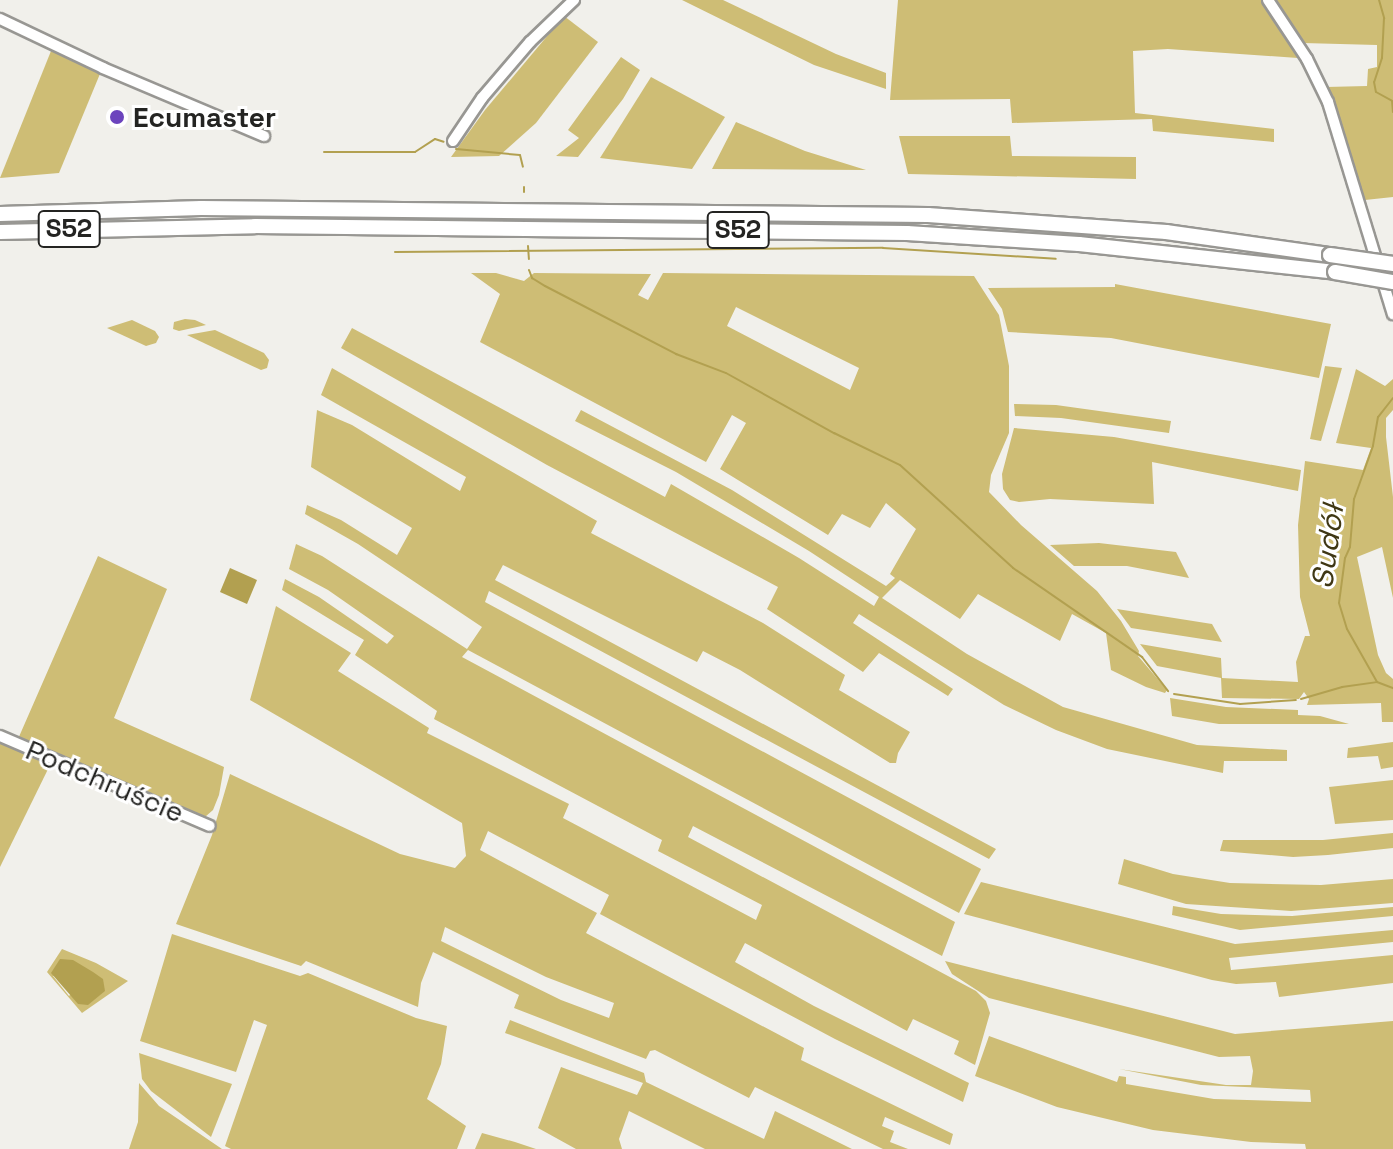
<!DOCTYPE html>
<meta charset="utf-8">
<style>
body{margin:0}
#map{position:relative;width:1393px;height:1149px;overflow:hidden;background:#f1f0eb;font-family:"Space Grotesk",sans-serif}
div>[style]{position:absolute}
.green>*{inset:0;background:#cebd75}
.water>*{inset:0;background:#b2a050}
.stream>*{height:2px;margin:-1px;padding:0 1px;transform-origin:1px;border-radius:1px;background:#b2a050}
.roads{filter:drop-shadow(2px 0 #989793) drop-shadow(-2px 0 #989793) drop-shadow(0 2px #989793) drop-shadow(0 -2px #989793)}
.minor>*{height:10px;margin:-5px;padding:0 5px;transform-origin:5px;border-radius:5px;background:#fff}
.highway>*{height:14px;margin:-7px;padding:0 7px;transform-origin:7px;border-radius:7px;background:#fff}
.bridges{filter:drop-shadow(2px 0 #989793) drop-shadow(-2px 0 #989793) drop-shadow(0 2px #989793) drop-shadow(0 -2px #989793)}
.highway-bridge>*{height:14px;margin:-7px;padding:0 7px;transform-origin:7px;border-radius:7px;background:#fff}
.dots>*{width:22px;height:22px;translate:-50% -50%;box-sizing:border-box;border:4px solid #fff;border-radius:50%}
span{translate:-50% -50%;white-space:nowrap;text-align:center;line-height:1.15;-webkit-text-stroke:6px #fff;paint-order:stroke}
.shield-label span{padding:2px 6px;background:#fff;border:2px solid;border-radius:6px;-webkit-text-stroke-width:0}
.shield-label{font-size:26px;color:#242422;font-weight:700}
.poi-label{font-size:28px;color:#242422;font-weight:700}
.left{translate:0 -50%;text-align:left}
.street-label{font-size:28px;color:#242422}
.water-label{font-size:30px;color:#3f3714;font-style:italic}
</style>
<div id="map">
<div class="green">
<i style="clip-path:polygon(682px 0,723px 0,836px 54px,886px 73px,886px 89px,814px 65px)"></i>
<i style="clip-path:polygon(898px 0,1261px 0,1298px 58px,1168px 49px,1133px 51px,1135px 113px,1274px 129px,1274px 142px,1153px 131px,1152px 119px,1012px 123px,1010px 99px,890px 100px)"></i>
<i style="clip-path:polygon(1275px 0,1393px 0,1393px 197px,1365px 200px,1326px 87px,1367px 86px,1368px 69px,1377px 67px,1377px 45px,1303px 43px)"></i>
<i style="clip-path:polygon(564px 16px,598px 42px,536px 123px,499px 156px,451px 157px,485px 110px)"></i>
<i style="clip-path:polygon(53px 46px,102px 69px,59px 173px,0 178px)"></i>
<i style="clip-path:polygon(621px 57px,640px 70px,623px 99px,578px 157px,556px 156px,579px 138px,568px 130px)"></i>
<i style="clip-path:polygon(651px 77px,725px 117px,692px 169px,600px 158px)"></i>
<i style="clip-path:polygon(736px 122px,805px 151px,866px 170px,712px 169px)"></i>
<i style="clip-path:polygon(899px 136px,1010px 136px,1012px 156px,1136px 157px,1136px 179px,908px 174px)"></i>
<i style="clip-path:polygon(evenodd,471px 273px,496px 273px,524px 281px,534px 273px,651px 274px,638px 295px,648px 300px,663px 273px,974px 276px,999px 315px,1009px 366px,1009px 433px,991px 475px,989px 492px,1021px 525px,1097px 591px,1121px 621px,1139px 651px,1138px 656px,1167px 690px,1165px 693px,1146px 687px,1111px 670px,1106px 633px,1072px 614px,1060px 641px,978px 594px,960px 619px,900px 580px,882px 598px,967px 654px,1063px 707px,1197px 745px,1287px 750px,1287px 761px,1224px 761px,1223px 773px,1107px 749px,1056px 730px,1004px 705px,859px 614px,853px 623px,953px 689px,948px 696px,879px 653px,863px 672px,767px 609px,778px 587px,547px 465px,341px 348px,352px 328px,665px 497px,671px 484px,799px 558px,874px 606px,879px 597px,809px 551px,676px 472px,575px 421px,581px 410px,732px 490px,886px 586px,895px 578px,890px 574px,916px 529px,886px 503px,870px 528px,842px 514px,828px 535px,720px 469px,746px 423px,732px 415px,706px 462px,480px 342px,500px 294px,471px 273px,736px 307px,859px 368px,850px 390px,727px 326px,736px 307px)"></i>
<i style="clip-path:polygon(1115px 284px,1331px 324px,1319px 378px,1111px 338px,1008px 332px,1002px 309px,988px 288px,1115px 287px)"></i>
<i style="clip-path:polygon(185px 319px,195px 320px,206px 325px,179px 331px,173px 329px,174px 322px)"></i>
<i style="clip-path:polygon(132px 320px,155px 331px,159px 337px,156px 343px,146px 346px,107px 328px)"></i>
<i style="clip-path:polygon(215px 330px,264px 353px,269px 360px,267px 368px,261px 370px,187px 335px)"></i>
<i style="clip-path:polygon(1325px 366px,1342px 368px,1321px 441px,1310px 439px)"></i>
<i style="clip-path:polygon(evenodd,332px 368px,597px 521px,591px 533px,763px 623px,845px 675px,839px 690px,910px 732px,898px 753px,896px 763px,890px 763px,740px 670px,703px 651px,697px 662px,503px 565px,495px 580px,996px 849px,989px 859px,489px 591px,485px 602px,981px 869px,959px 913px,468px 650px,462px 657px,955px 922px,942px 956px,693px 826px,688px 837px,976px 991px,986px 1001px,990px 1013px,975px 1065px,954px 1054px,959px 1041px,913px 1019px,907px 1031px,745px 943px,735px 962px,814px 1006px,969px 1083px,963px 1102px,835px 1039px,600px 914px,609px 895px,488px 831px,480px 850px,597px 913px,586px 933px,804px 1048px,801px 1060px,953px 1134px,950px 1145px,885px 1117px,882px 1126px,894px 1131px,890px 1142px,908px 1149px,883px 1149px,755px 1087px,749px 1098px,655px 1050px,650px 1051px,646px 1059px,514px 1008px,519px 995px,433px 952px,421px 983px,418px 1007px,306px 961px,301px 966px,176px 924px,212px 835px,230px 774px,400px 854px,455px 868px,466px 856px,462px 823px,250px 700px,276px 606px,351px 653px,338px 671px,429px 728px,427px 733px,569px 804px,563px 818px,756px 920px,762px 905px,658px 851px,662px 840px,434px 719px,437px 711px,355px 655px,364px 640px,282px 590px,285px 579px,319px 597px,387px 644px,394px 636px,328px 590px,289px 569px,296px 544px,322px 556px,467px 649px,482px 627px,358px 544px,305px 514px,307px 505px,341px 520px,397px 555px,412px 528px,311px 467px,317px 410px,352px 425px,460px 491px,466px 477px,321px 395px,332px 368px,445px 927px,546px 977px,614px 1003px,609px 1018px,561px 1000px,441px 941px,445px 927px)"></i>
<i style="clip-path:polygon(1356px 369px,1385px 386px,1393px 379px,1393px 410px,1386px 418px,1386px 437px,1393px 497px,1393px 598px,1382px 547px,1357px 557px,1378px 655px,1386px 673px,1393px 679px,1393px 722px,1382px 722px,1381px 703px,1307px 705px,1309px 699px,1304px 692px,1299px 699px,1222px 698px,1221px 678px,1157px 666px,1140px 644px,1221px 658px,1222px 678px,1298px 682px,1296px 662px,1305px 636px,1310px 636px,1300px 597px,1298px 525px,1305px 461px,1363px 470px,1371px 448px,1336px 443px)"></i>
<i style="clip-path:polygon(1014px 404px,1056px 405px,1171px 421px,1169px 433px,1061px 418px,1015px 416px)"></i>
<i style="clip-path:polygon(1014px 428px,1114px 437px,1301px 470px,1298px 491px,1152px 462px,1154px 504px,1050px 499px,1019px 502px,1010px 500px,1003px 489px,1002px 474px)"></i>
<i style="clip-path:polygon(1099px 543px,1176px 552px,1189px 578px,1127px 566px,1074px 566px,1050px 545px)"></i>
<i style="clip-path:polygon(98px 556px,167px 589px,114px 718px,224px 767px,219px 795px,213px 810px,205px 817px,193px 817px,18px 739px)"></i>
<i style="clip-path:polygon(1117px 609px,1212px 624px,1222px 642px,1131px 628px)"></i>
<i style="clip-path:polygon(1170px 698px,1226px 707px,1298px 710px,1298px 715px,1320px 716px,1349px 724px,1219px 724px,1172px 716px)"></i>
<i style="clip-path:polygon(0 741px,51px 763px,0 867px)"></i>
<i style="clip-path:polygon(1393px 742px,1393px 767px,1381px 769px,1378px 756px,1347px 758px,1348px 748px)"></i>
<i style="clip-path:polygon(1393px 780px,1393px 820px,1335px 824px,1329px 787px)"></i>
<i style="clip-path:polygon(1393px 833px,1393px 848px,1328px 855px,1293px 857px,1220px 851px,1223px 840px,1323px 840px)"></i>
<i style="clip-path:polygon(1124px 859px,1173px 874px,1230px 883px,1321px 885px,1393px 879px,1393px 903px,1291px 911px,1186px 904px,1118px 884px)"></i>
<i style="clip-path:polygon(981px 882px,1235px 944px,1393px 930px,1393px 942px,1229px 958px,1231px 970px,1393px 955px,1393px 983px,1279px 997px,1276px 982px,1236px 984px,1212px 980px,964px 914px)"></i>
<i style="clip-path:polygon(1173px 906px,1221px 914px,1292px 916px,1393px 907px,1393px 916px,1240px 930px,1172px 915px)"></i>
<i style="clip-path:polygon(172px 934px,300px 976px,308px 973px,416px 1018px,447px 1026px,441px 1064px,427px 1099px,466px 1126px,457px 1149px,231px 1149px,225px 1146px,267px 1025px,254px 1020px,236px 1072px,140px 1041px)"></i>
<i style="clip-path:polygon(evenodd,62px 949px,96px 963px,128px 981px,82px 1013px,47px 972px,62px 949px,93px 972px,69px 996px,53px 976px,93px 972px)"></i>
<i style="clip-path:polygon(945px 961px,1235px 1034px,1393px 1021px,1393px 1149px,1306px 1149px,1305px 1144px,1251px 1142px,1153px 1130px,1057px 1107px,975px 1076px,989px 1036px,1117px 1082px,1119px 1076px,1126px 1077px,1126px 1084px,1214px 1099px,1311px 1102px,1310px 1090px,1201px 1085px,1119px 1069px,1226px 1085px,1251px 1085px,1253px 1071px,1250px 1056px,1219px 1057px,989px 998px,952px 974px)"></i>
<i style="clip-path:polygon(510px 1020px,644px 1073px,646px 1082px,764px 1139px,775px 1111px,852px 1149px,705px 1149px,629px 1111px,619px 1139px,622px 1149px,576px 1149px,538px 1128px,561px 1067px,637px 1095px,643px 1083px,505px 1033px)"></i>
<i style="clip-path:polygon(139px 1053px,232px 1084px,211px 1137px,151px 1091px,142px 1079px)"></i>
<i style="clip-path:polygon(139px 1083px,159px 1106px,222px 1149px,129px 1149px,138px 1122px)"></i>
<i style="clip-path:polygon(482px 1133px,515px 1142px,536px 1149px,475px 1149px)"></i>
</div>
<div class="water">
<i style="clip-path:polygon(230px 568px,257px 580px,247px 604px,220px 592px)"></i>
<i style="clip-path:polygon(60px 959px,73px 960px,93px 972px,103px 979px,105px 991px,88px 1005px,78px 1004px,51px 973px)"></i>
</div>
<div class="stream">
<i style="left:1379px;top:0;width:19px;rotate:74deg"></i>
<i style="left:1384px;top:18px;width:40px;rotate:92.9deg"></i>
<i style="left:1382px;top:58px;width:25px;rotate:108deg"></i>
<i style="left:1374px;top:82px;width:10px;rotate:79deg"></i>
<i style="left:1376px;top:92px;width:18px;rotate:29deg"></i>
<i style="left:1392px;top:101px;width:11px;rotate:85deg"></i>
<i style="left:456px;top:149px;width:64px;rotate:5.4deg"></i>
<i style="left:520px;top:155px;width:12px;rotate:76deg"></i>
<i style="left:324px;top:152px;width:91px"></i>
<i style="left:415px;top:152px;width:24px;rotate:-33deg"></i>
<i style="left:435px;top:139px;width:9px;rotate:18deg"></i>
<i style="left:524px;top:187px;width:5px;rotate:90deg"></i>
<i style="left:528px;top:246px;width:13px;rotate:86deg"></i>
<i style="left:395px;top:252px;width:488px;rotate:-0.5deg"></i>
<i style="left:883px;top:248px;width:173px;rotate:3.6deg"></i>
<i style="left:529px;top:270px;width:9px;rotate:69deg"></i>
<i style="left:532px;top:278px;width:15px;rotate:32deg"></i>
<i style="left:545px;top:286px;width:148px;rotate:27.4deg"></i>
<i style="left:676px;top:354px;width:53px;rotate:20.8deg"></i>
<i style="left:726px;top:373px;width:124px;rotate:29.1deg"></i>
<i style="left:834px;top:433px;width:73px;rotate:25.9deg"></i>
<i style="left:900px;top:465px;width:153px;rotate:42.3deg"></i>
<i style="left:1013px;top:568px;width:157px;rotate:34.6deg"></i>
<i style="left:1142px;top:657px;width:43px;rotate:52.6deg"></i>
<i style="left:1393px;top:398px;width:24px;rotate:128deg"></i>
<i style="left:1378px;top:417px;width:29px;rotate:100deg"></i>
<i style="left:1373px;top:446px;width:56px;rotate:109.7deg"></i>
<i style="left:1354px;top:499px;width:48px;rotate:94.8deg"></i>
<i style="left:1350px;top:547px;width:12px;rotate:114deg"></i>
<i style="left:1345px;top:558px;width:45px;rotate:97.6deg"></i>
<i style="left:1339px;top:603px;width:27px;rotate:73deg"></i>
<i style="left:1347px;top:629px;width:61px;rotate:60.5deg"></i>
<i style="left:1377px;top:682px;width:17px;rotate:21deg"></i>
<i style="left:1174px;top:694px;width:67px;rotate:8.6deg"></i>
<i style="left:1240px;top:704px;width:56px;rotate:-4.1deg"></i>
<i style="left:1301px;top:699px;width:43px;rotate:-16.3deg"></i>
<i style="left:1342px;top:687px;width:35px;rotate:-8deg"></i>
</div>
<div class="roads">
<div class="minor">
<i style="left:1268px;top:0;width:71px;rotate:56.5deg"></i>
<i style="left:1307px;top:59px;width:48px;rotate:64deg"></i>
<i style="left:1328px;top:102px;width:222px;rotate:73deg"></i>
<i style="left:0;top:19px;width:114px;rotate:25.4deg"></i>
<i style="left:103px;top:68px;width:175px;rotate:22.9deg"></i>
<i style="left:453px;top:141px;width:52px;rotate:-56deg"></i>
<i style="left:482px;top:98px;width:74px;rotate:-49.4deg"></i>
<i style="left:530px;top:42px;width:61px;rotate:-43.7deg"></i>
<i style="left:0;top:736px;width:228px;rotate:23.2deg"></i>
</div>
<div class="highway">
<i style="left:0;top:214px;width:201px;rotate:-1.7deg"></i>
<i style="left:201px;top:208px;width:727px;rotate:0.55deg"></i>
<i style="left:928px;top:215px;width:239px;rotate:4.1deg"></i>
<i style="left:1166px;top:232px;width:166px;rotate:8deg"></i>
<i style="left:0;top:232px;width:255px;rotate:-1.3deg"></i>
<i style="left:255px;top:226px;width:652px;rotate:0.62deg"></i>
<i style="left:907px;top:233px;width:172px;rotate:3.7deg"></i>
<i style="left:1079px;top:244px;width:258px;rotate:6.2deg"></i>
</div>
</div>
<div class="bridges">
<div class="highway-bridge">
<i style="left:1330px;top:255px;width:64px;rotate:8.1deg"></i>
<i style="left:1335px;top:272px;width:59px;rotate:9.8deg"></i>
</div>
</div>
<div class="dots">
<i style="left:117px;top:117px;background:#6c44bd"></i>
</div>
<div class="shield-label">
<span style="left:69px;top:229px">S52</span>
<span style="left:738px;top:230px">S52</span>
</div>
<div class="poi-label">
<span class="left" style="left:133px;top:117px">Ecumaster</span>
</div>
<div class="street-label">
<span style="left:105px;top:781px;rotate:23deg">Podchruście</span>
</div>
<div class="water-label">
<span style="left:1328px;top:546px;rotate:-82deg">Sudół</span>
</div>
</div>
